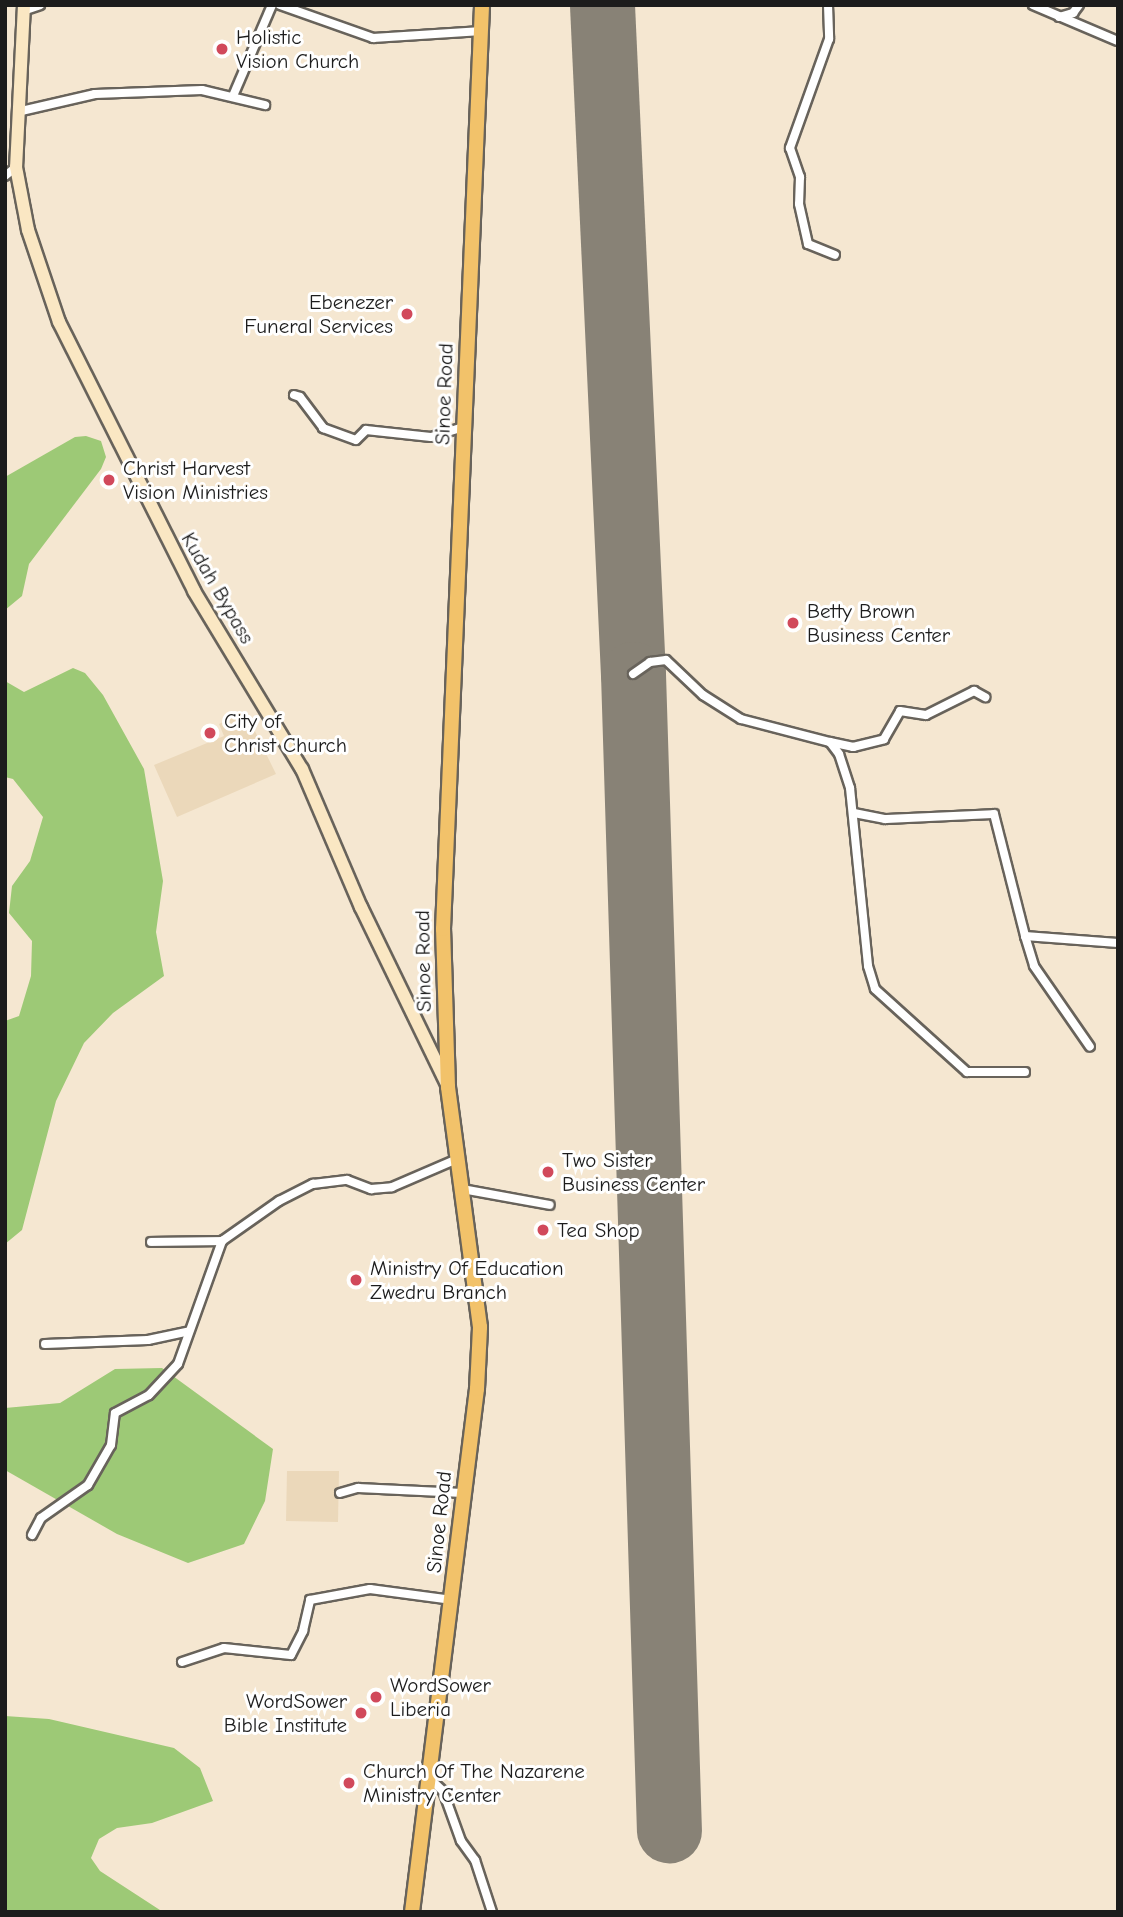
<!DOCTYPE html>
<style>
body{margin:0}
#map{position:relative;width:1123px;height:1917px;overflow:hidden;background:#f5e7d1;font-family:"Comic Neue",sans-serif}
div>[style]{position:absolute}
.built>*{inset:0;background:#ebd8ba}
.green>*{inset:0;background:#9dc976}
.runway>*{height:65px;margin:-32.5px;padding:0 32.5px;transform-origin:32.5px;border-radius:32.5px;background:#888276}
.roads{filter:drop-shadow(2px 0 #68635b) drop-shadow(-2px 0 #68635b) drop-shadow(0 2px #68635b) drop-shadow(0 -2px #68635b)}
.street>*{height:8px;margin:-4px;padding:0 4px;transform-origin:4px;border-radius:4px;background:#fff}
.secondary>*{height:12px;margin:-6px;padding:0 6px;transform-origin:6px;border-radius:6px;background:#fae7c3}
.highway>*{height:14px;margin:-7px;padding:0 7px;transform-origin:7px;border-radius:7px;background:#f2c26a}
.dots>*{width:19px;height:19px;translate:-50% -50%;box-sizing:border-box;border:4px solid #fff;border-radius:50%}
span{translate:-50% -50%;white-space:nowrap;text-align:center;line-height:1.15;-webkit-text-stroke:6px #fff;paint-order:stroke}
.poi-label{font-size:21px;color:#1c1c1c}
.left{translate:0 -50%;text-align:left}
.right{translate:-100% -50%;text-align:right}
.street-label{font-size:21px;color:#1c1c1c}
.frame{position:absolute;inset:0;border:7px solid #1c1c1c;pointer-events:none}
</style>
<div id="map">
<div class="built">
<i style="clip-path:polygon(245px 711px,276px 774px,177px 817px,154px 765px,224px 736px,219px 724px)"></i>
<i style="clip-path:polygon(287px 1471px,339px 1471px,338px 1522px,286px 1521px)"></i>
</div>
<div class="green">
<i style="clip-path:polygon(86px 436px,101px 441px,106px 457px,101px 469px,29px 564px,22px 596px,5px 610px,5px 477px,75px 437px)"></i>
<i style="clip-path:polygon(73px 668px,85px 673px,103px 695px,144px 769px,163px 881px,156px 932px,164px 976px,113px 1013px,84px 1043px,56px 1101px,22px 1230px,5px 1244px,5px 1021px,19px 1016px,31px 976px,32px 941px,9px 913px,12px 886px,30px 861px,43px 817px,13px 779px,5px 777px,5px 681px,24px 692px)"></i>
<i style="clip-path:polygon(162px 1368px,273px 1449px,265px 1501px,244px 1544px,188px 1563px,117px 1534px,5px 1470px,5px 1408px,60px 1403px,115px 1369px)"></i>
<i style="clip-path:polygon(5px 1716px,49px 1719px,174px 1748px,200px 1768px,213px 1801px,152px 1823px,117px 1828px,99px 1839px,91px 1858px,100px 1871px,163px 1912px,5px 1912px)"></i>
</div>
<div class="runway">
<i style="left:602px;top:5px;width:670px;rotate:87.35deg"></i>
<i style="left:633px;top:674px;width:1157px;rotate:88.22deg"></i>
</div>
<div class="roads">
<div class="street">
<i style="left:280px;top:5px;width:99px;rotate:19.5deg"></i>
<i style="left:373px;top:38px;width:109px;rotate:-3.7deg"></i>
<i style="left:828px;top:5px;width:34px;rotate:88deg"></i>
<i style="left:829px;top:39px;width:116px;rotate:109.7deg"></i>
<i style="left:790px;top:148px;width:31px;rotate:71deg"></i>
<i style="left:800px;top:177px;width:27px;rotate:92deg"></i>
<i style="left:799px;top:204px;width:41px;rotate:77.3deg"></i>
<i style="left:808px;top:244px;width:29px;rotate:22deg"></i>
<i style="left:1033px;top:5px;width:92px;rotate:23deg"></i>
<i style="left:23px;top:11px;width:18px;rotate:-19deg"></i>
<i style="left:1059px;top:17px;width:15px;rotate:-16deg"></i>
<i style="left:1073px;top:13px;width:10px;rotate:-53deg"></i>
<i style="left:233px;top:96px;width:99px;rotate:-66.8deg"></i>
<i style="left:17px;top:112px;width:80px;rotate:-13deg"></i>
<i style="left:95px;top:94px;width:107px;rotate:-2.1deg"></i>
<i style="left:202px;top:90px;width:65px;rotate:13.4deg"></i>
<i style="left:5px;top:176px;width:14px;rotate:-39deg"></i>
<i style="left:294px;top:395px;width:6px;rotate:18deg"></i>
<i style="left:300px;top:397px;width:39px;rotate:53deg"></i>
<i style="left:323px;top:428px;width:35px;rotate:20deg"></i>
<i style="left:356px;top:440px;width:14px;rotate:-45deg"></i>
<i style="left:366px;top:430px;width:65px;rotate:6.1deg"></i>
<i style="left:431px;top:437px;width:37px;rotate:-17deg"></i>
<i style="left:633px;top:674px;width:21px;rotate:-35deg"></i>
<i style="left:650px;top:662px;width:16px;rotate:-7deg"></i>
<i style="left:666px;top:660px;width:51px;rotate:43.4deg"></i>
<i style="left:703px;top:695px;width:45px;rotate:32.3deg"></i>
<i style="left:741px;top:719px;width:92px;rotate:14.5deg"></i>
<i style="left:830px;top:742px;width:15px;rotate:53deg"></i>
<i style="left:839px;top:754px;width:36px;rotate:72deg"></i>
<i style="left:850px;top:788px;width:179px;rotate:84.2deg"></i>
<i style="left:868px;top:966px;width:24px;rotate:73deg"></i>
<i style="left:875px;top:989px;width:124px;rotate:42.1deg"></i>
<i style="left:967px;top:1072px;width:58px"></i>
<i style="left:830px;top:742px;width:24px;rotate:12deg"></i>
<i style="left:853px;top:747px;width:32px;rotate:-14deg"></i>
<i style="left:884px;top:739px;width:32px;rotate:-60deg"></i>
<i style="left:900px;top:711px;width:26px;rotate:9deg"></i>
<i style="left:926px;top:715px;width:54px;rotate:-26.6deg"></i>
<i style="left:974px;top:691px;width:13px;rotate:29deg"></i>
<i style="left:854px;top:813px;width:32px;rotate:11deg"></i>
<i style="left:885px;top:819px;width:109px;rotate:-2.6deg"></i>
<i style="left:994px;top:814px;width:126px;rotate:75.7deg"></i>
<i style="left:1025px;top:936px;width:93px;rotate:4.3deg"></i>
<i style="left:1025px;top:936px;width:31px;rotate:73deg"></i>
<i style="left:1034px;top:966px;width:98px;rotate:55.3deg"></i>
<i style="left:462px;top:1189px;width:89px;rotate:10.3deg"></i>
<i style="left:151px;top:1242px;width:71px;rotate:-0.8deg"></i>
<i style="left:45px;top:1344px;width:103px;rotate:-2.2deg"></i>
<i style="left:148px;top:1340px;width:39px;rotate:-12deg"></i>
<i style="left:340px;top:1493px;width:19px;rotate:-16deg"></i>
<i style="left:358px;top:1488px;width:105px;rotate:2.7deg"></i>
<i style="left:32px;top:1535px;width:19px;rotate:-62deg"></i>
<i style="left:41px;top:1518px;width:57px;rotate:-35.1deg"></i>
<i style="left:88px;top:1485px;width:46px;rotate:-60.1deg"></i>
<i style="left:111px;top:1445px;width:32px;rotate:-83deg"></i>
<i style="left:115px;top:1413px;width:38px;rotate:-28deg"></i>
<i style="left:149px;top:1395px;width:42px;rotate:-46.9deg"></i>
<i style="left:178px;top:1364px;width:131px;rotate:-70.3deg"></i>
<i style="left:222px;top:1241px;width:70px;rotate:-35.1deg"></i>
<i style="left:279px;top:1201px;width:38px;rotate:-27deg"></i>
<i style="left:313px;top:1184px;width:34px;rotate:-7deg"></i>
<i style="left:347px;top:1180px;width:26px;rotate:21deg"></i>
<i style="left:371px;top:1189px;width:21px;rotate:-5deg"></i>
<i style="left:392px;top:1187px;width:71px;rotate:-23.3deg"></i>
<i style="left:182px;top:1662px;width:44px;rotate:-18.4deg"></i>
<i style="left:224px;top:1648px;width:67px;rotate:6deg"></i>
<i style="left:291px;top:1655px;width:27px;rotate:-63deg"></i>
<i style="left:303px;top:1631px;width:32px;rotate:-77deg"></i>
<i style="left:310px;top:1600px;width:61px;rotate:-10.4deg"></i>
<i style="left:370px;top:1589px;width:83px;rotate:7.6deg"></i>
<i style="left:429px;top:1778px;width:19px;rotate:43deg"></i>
<i style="left:443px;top:1791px;width:53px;rotate:70.2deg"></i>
<i style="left:461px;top:1841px;width:24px;rotate:54deg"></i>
<i style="left:475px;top:1860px;width:55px;rotate:71.9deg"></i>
</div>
<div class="secondary">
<i style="left:24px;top:5px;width:162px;rotate:92.8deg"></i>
<i style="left:16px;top:167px;width:64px;rotate:79.2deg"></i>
<i style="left:28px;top:230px;width:97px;rotate:71.4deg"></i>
<i style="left:59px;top:322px;width:301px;rotate:63.3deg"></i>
<i style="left:194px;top:591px;width:208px;rotate:58.8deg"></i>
<i style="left:302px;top:769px;width:150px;rotate:66.9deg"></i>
<i style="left:361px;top:907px;width:197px;rotate:64.1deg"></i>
</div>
<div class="highway">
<i style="left:412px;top:1912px;width:527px;rotate:-82.92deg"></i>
<i style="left:477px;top:1389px;width:62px;rotate:-87.2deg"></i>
<i style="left:480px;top:1327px;width:242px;rotate:-97.6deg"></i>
<i style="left:448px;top:1087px;width:158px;rotate:-91.8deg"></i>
<i style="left:443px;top:929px;width:925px;rotate:-87.58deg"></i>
</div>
</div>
<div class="dots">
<i style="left:222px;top:49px;background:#d1495b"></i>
<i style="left:407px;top:314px;background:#d1495b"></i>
<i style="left:109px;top:480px;background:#d1495b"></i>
<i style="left:793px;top:623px;background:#d1495b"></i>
<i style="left:210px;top:733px;background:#d1495b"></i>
<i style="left:548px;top:1172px;background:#d1495b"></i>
<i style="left:543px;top:1230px;background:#d1495b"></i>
<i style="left:356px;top:1280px;background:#d1495b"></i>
<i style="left:376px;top:1697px;background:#d1495b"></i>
<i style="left:361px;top:1713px;background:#d1495b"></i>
<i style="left:349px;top:1783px;background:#d1495b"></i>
</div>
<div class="poi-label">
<span class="left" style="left:236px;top:49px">Holistic<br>Vision Church</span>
<span class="right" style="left:393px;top:314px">Ebenezer<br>Funeral Services</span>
<span class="left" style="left:123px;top:480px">Christ Harvest<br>Vision Ministries</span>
<span class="left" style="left:807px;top:623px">Betty Brown<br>Business Center</span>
<span class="left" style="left:224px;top:733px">City of<br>Christ Church</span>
<span class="left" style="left:562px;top:1172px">Two Sister<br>Business Center</span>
<span class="left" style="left:557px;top:1230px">Tea Shop</span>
<span class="left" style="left:370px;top:1280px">Ministry Of Education<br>Zwedru Branch</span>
<span class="left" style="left:390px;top:1697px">WordSower<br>Liberia</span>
<span class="right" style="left:347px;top:1713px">WordSower<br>Bible Institute</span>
<span class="left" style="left:363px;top:1783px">Church Of The Nazarene<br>Ministry Center</span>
</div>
<div class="street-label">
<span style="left:444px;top:394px;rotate:-88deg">Sinoe Road</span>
<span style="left:218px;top:588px;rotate:60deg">Kudah Bypass</span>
<span style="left:423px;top:961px;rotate:-91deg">Sinoe Road</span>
<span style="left:439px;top:1522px;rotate:-84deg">Sinoe Road</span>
</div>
<div class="frame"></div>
</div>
